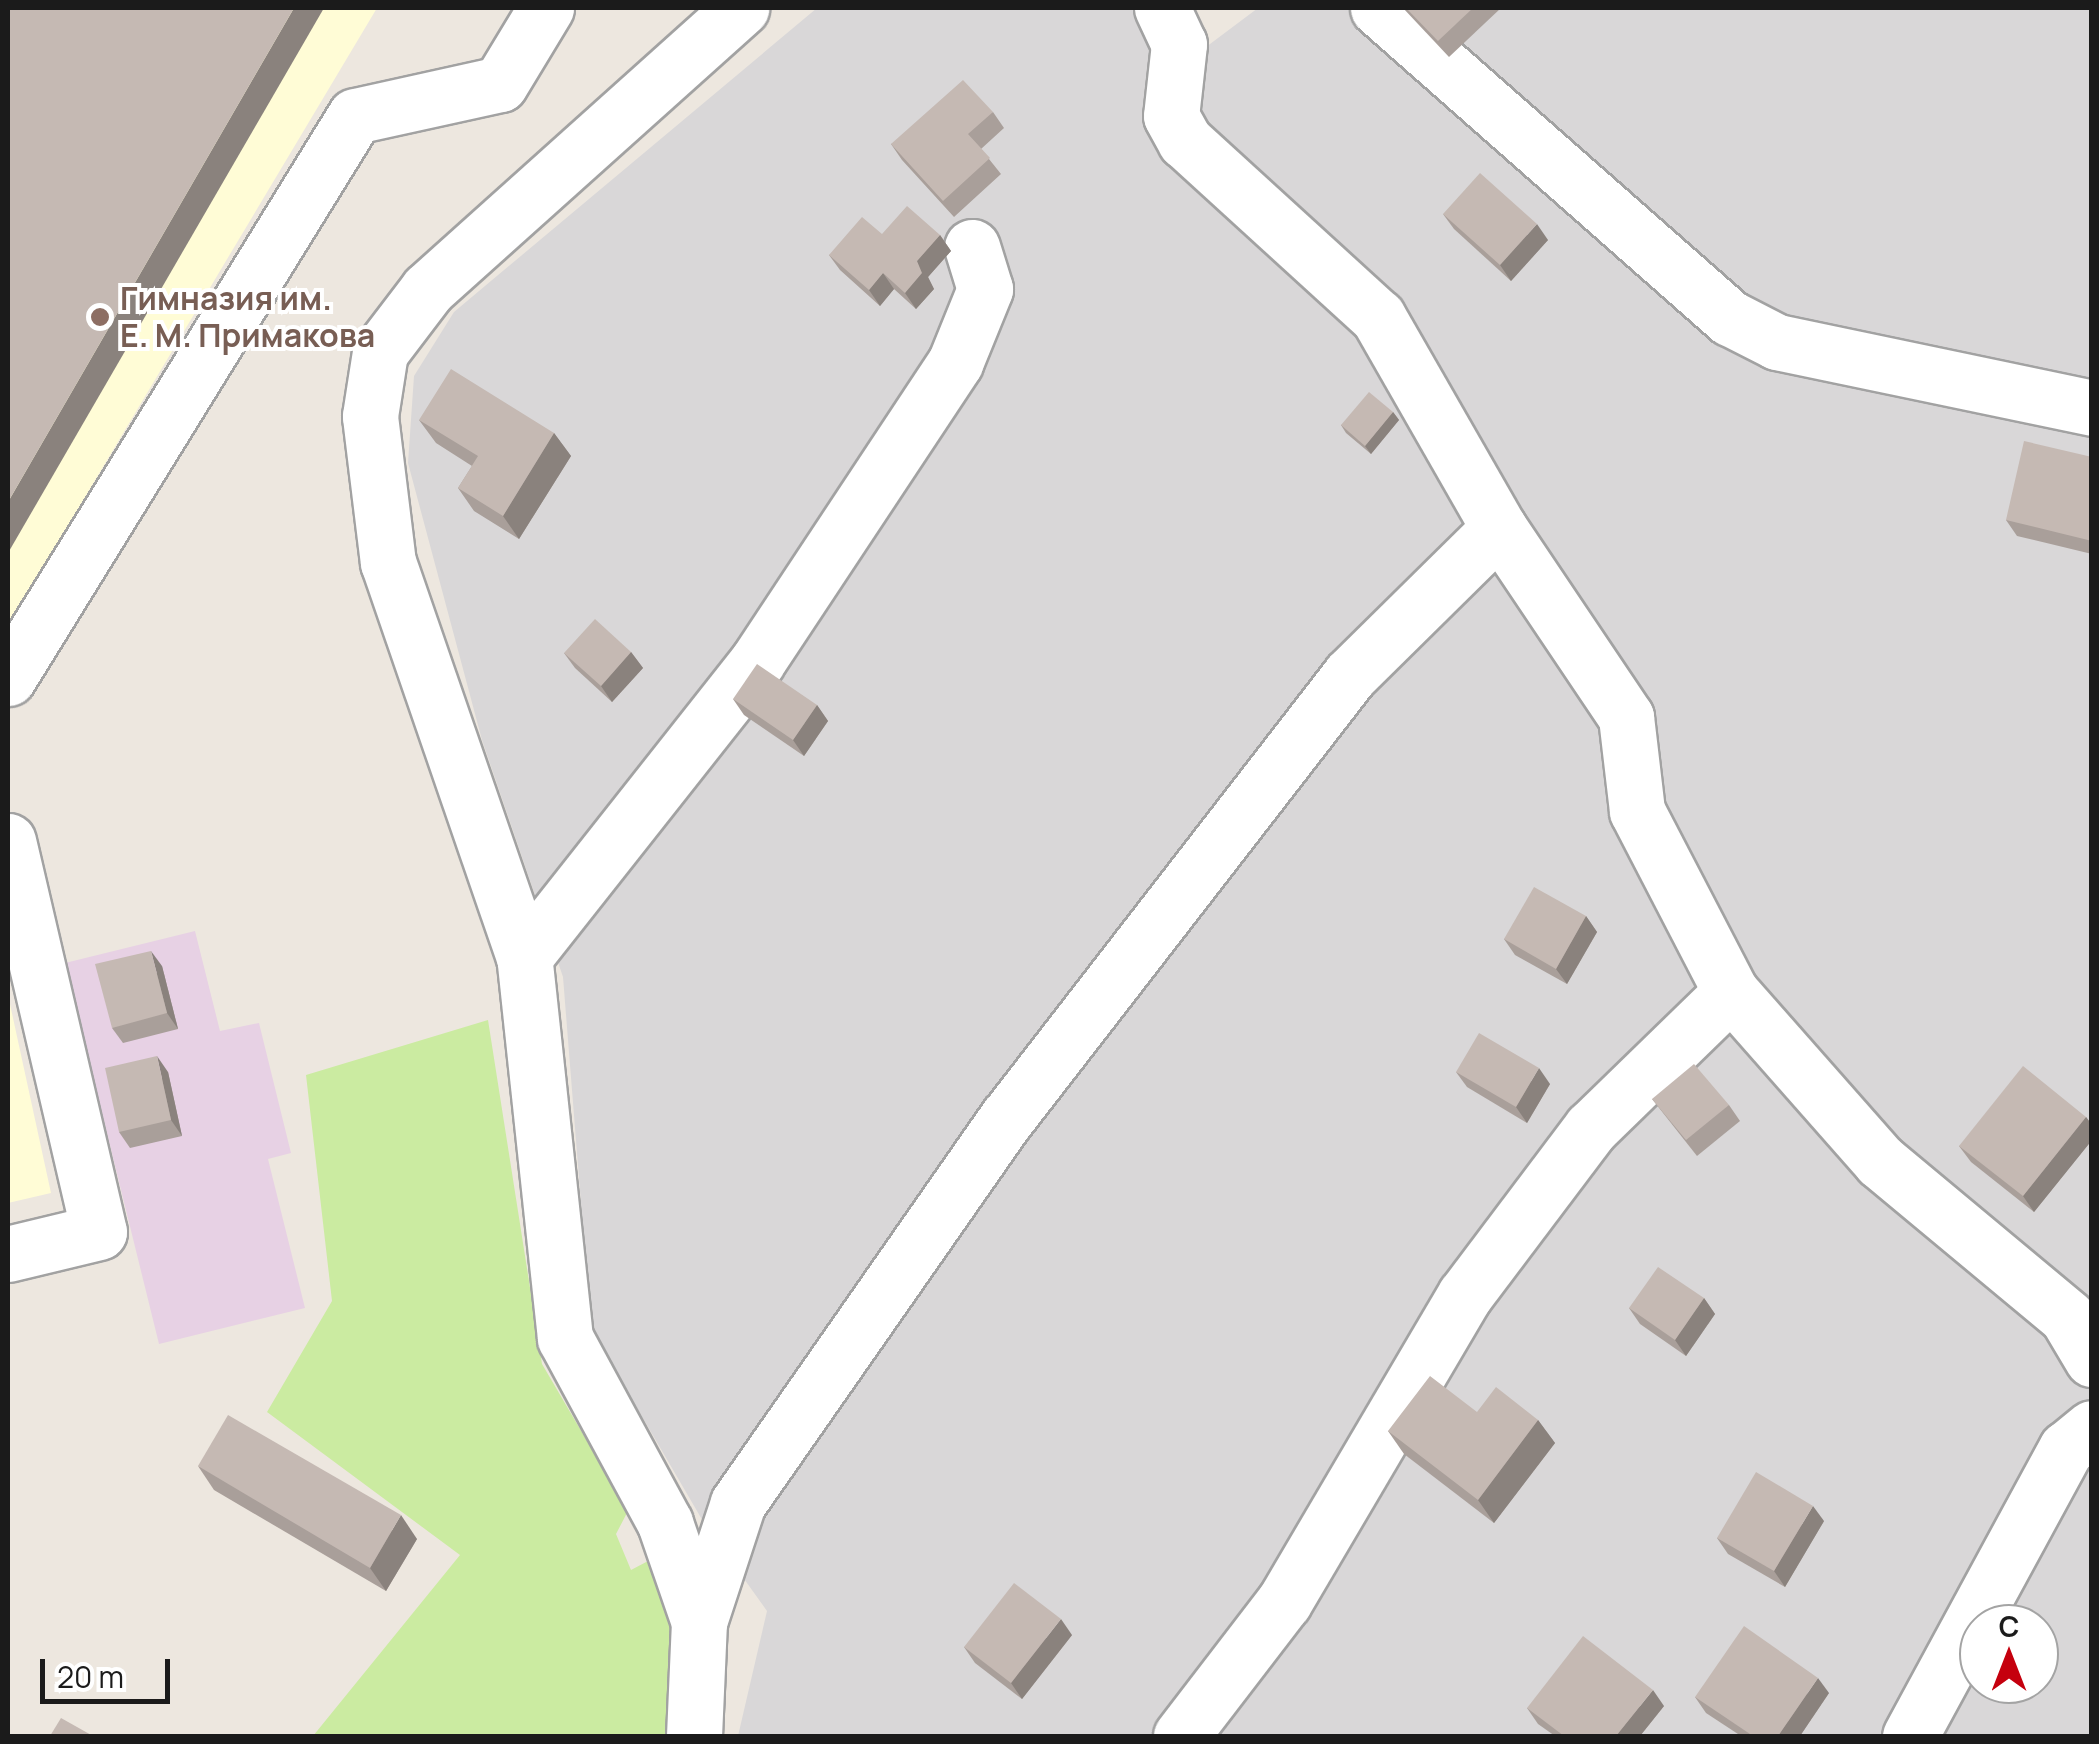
<!DOCTYPE html>
<meta charset="utf-8">
<style>
body{margin:0}
#map{position:relative;width:2099px;height:1744px;overflow:hidden;background:#ede7df;font-family:Manrope,sans-serif}
div>[style]{position:absolute}
.residential>*{inset:0;background:#d9d7d8}
.industrial>*{inset:0;background:#e7d1e4}
.education>*{inset:0;background:#fffcd6}
.grass>*{inset:0;background:#cbeba1}
.roads{filter:drop-shadow(2px 0 #a2a2a2) drop-shadow(-2px 0 #a2a2a2) drop-shadow(0 2px #a2a2a2) drop-shadow(0 -2px #a2a2a2)}
.minor>*{height:55px;margin:-27.5px;padding:0 27.5px;transform-origin:27.5px;border-radius:27.5px;background:#fff}
.wall>*{inset:0;background:#a99f9a}
.shaded-wall>*{inset:0;background:#8a827d}
.building>*{inset:0;background:#c5b9b3}
.dots>*{width:28px;height:28px;translate:-50% -50%;box-sizing:border-box;border:5px solid #fff;border-radius:50%}
span{translate:-50% -50%;white-space:nowrap;text-align:center;line-height:1.15;-webkit-text-stroke:8px #fff;paint-order:stroke}
.education-label{font-size:32px;color:#785e54;font-weight:700}
.left{translate:0 -50%;text-align:left}
.frame{position:absolute;inset:0;border:10px solid #1b1b1b;pointer-events:none}
.north{position:absolute;left:1959px;top:1604px;width:100px;height:100px;box-sizing:border-box;background:#fff;border:2px solid #a4a4a4;border-radius:50%;rotate:0deg;font-size:28px;font-weight:700;line-height:40px;text-align:center;color:#1b1b1b}
.north::after{content:'';display:block;margin:auto;width:35px;height:45px;background:#c5000e;clip-path:polygon(50% 0,100% 100%,50% 72%,0 100%)}
.scale{position:absolute;left:40px;top:1659px;width:130px;height:45px;box-sizing:border-box;border:5px solid #1b1b1b;border-top:0;padding-left:12px;font-size:30px;line-height:35px;white-space:nowrap;color:#1b1b1b;-webkit-text-stroke:8px #fff;paint-order:stroke}
</style>
<div id="map">
<div class="residential">
<i style="clip-path:polygon(evenodd,817px 8px,1131px 8px,1190px 59px,1258px 8px,2091px 8px,2091px 1736px,738px 1736px,767px 1611px,704px 1523px,591px 1329px,563px 977px,482px 740px,408px 463px,414px 376px,454px 312px,817px 8px,1979px 1624px,2039px 1624px,2039px 1684px,1979px 1684px,1979px 1624px)"></i>
</div>
<div class="industrial">
<i style="clip-path:polygon(195px 931px,220px 1031px,259px 1023px,291px 1153px,268px 1159px,305px 1308px,159px 1344px,65px 963px)"></i>
</div>
<div class="education">
<i style="clip-path:polygon(8px 8px,377px 8px,8px 626px)"></i>
<i style="clip-path:polygon(8px 995px,51px 1193px,8px 1203px)"></i>
</div>
<div class="grass">
<i style="clip-path:polygon(488px 1020px,542px 1364px,628px 1511px,616px 1534px,631px 1570px,650px 1560px,682px 1626px,672px 1736px,313px 1736px,460px 1555px,267px 1412px,332px 1301px,306px 1075px)"></i>
</div>
<div class="roads">
<div class="minor">
<i style="left:1162px;top:8px;width:40px;rotate:65deg"></i>
<i style="left:1179px;top:44px;width:72px;rotate:96.3deg"></i>
<i style="left:1171px;top:116px;width:29px;rotate:61deg"></i>
<i style="left:1185px;top:141px;width:261px;rotate:42.4deg"></i>
<i style="left:1378px;top:317px;width:243px;rotate:60.2deg"></i>
<i style="left:1499px;top:528px;width:228px;rotate:56.1deg"></i>
<i style="left:1626px;top:717px;width:95px;rotate:83.3deg"></i>
<i style="left:1637px;top:811px;width:204px;rotate:62.6deg"></i>
<i style="left:1731px;top:992px;width:225px;rotate:48.6deg"></i>
<i style="left:1880px;top:1161px;width:244px;rotate:39.8deg"></i>
<i style="left:2067px;top:1317px;width:49px;rotate:59.2deg"></i>
<i style="left:1378px;top:8px;width:469px;rotate:41.4deg"></i>
<i style="left:1730px;top:318px;width:53px;rotate:27.1deg"></i>
<i style="left:1777px;top:342px;width:322px;rotate:11.8deg"></i>
<i style="left:8px;top:678px;width:660px;rotate:-58.31deg"></i>
<i style="left:355px;top:116px;width:148px;rotate:-12.4deg"></i>
<i style="left:500px;top:84px;width:89px;rotate:-58.8deg"></i>
<i style="left:8px;top:841px;width:401px;rotate:76.9deg"></i>
<i style="left:99px;top:1232px;width:94px;rotate:166.4deg"></i>
<i style="left:524px;top:957px;width:376px;rotate:-51.7deg"></i>
<i style="left:757px;top:662px;width:359px;rotate:-56.5deg"></i>
<i style="left:955px;top:363px;width:80px;rotate:-67.9deg"></i>
<i style="left:985px;top:289px;width:44px;rotate:-107.2deg"></i>
<i style="left:699px;top:1622px;width:125px;rotate:-71.9deg"></i>
<i style="left:738px;top:1503px;width:470px;rotate:-55.1deg"></i>
<i style="left:1007px;top:1118px;width:560px;rotate:-52.25deg"></i>
<i style="left:1350px;top:675px;width:209px;rotate:-44.6deg"></i>
<i style="left:694px;top:1736px;width:114px;rotate:-87.5deg"></i>
<i style="left:699px;top:1622px;width:105px;rotate:-109deg"></i>
<i style="left:665px;top:1523px;width:210px;rotate:-118.4deg"></i>
<i style="left:565px;top:1338px;width:383px;rotate:-96.1deg"></i>
<i style="left:524px;top:957px;width:417px;rotate:-109deg"></i>
<i style="left:388px;top:563px;width:148px;rotate:-97deg"></i>
<i style="left:370px;top:416px;width:65px;rotate:-81.1deg"></i>
<i style="left:380px;top:352px;width:79px;rotate:-52.7deg"></i>
<i style="left:428px;top:289px;width:421px;rotate:-41.9deg"></i>
<i style="left:1181px;top:1736px;width:169px;rotate:-52.5deg"></i>
<i style="left:1284px;top:1602px;width:356px;rotate:-59.5deg"></i>
<i style="left:1465px;top:1295px;width:209px;rotate:-53deg"></i>
<i style="left:1591px;top:1128px;width:195px;rotate:-44.2deg"></i>
<i style="left:1910px;top:1736px;width:327px;rotate:-61.5deg"></i>
<i style="left:2066px;top:1449px;width:33px;rotate:-39deg"></i>
</div>
</div>
<div class="wall">
<i style="clip-path:polygon(1403px 8px,1501px 8px,1449px 57px)"></i>
<i style="clip-path:polygon(993px 112px,1004px 128px,981px 149px,1001px 174px,954px 217px,902px 160px,891px 144px)"></i>
<i style="clip-path:polygon(1443px 214px,1548px 240px,1511px 281px,1454px 229px)"></i>
<i style="clip-path:polygon(882px 234px,940px 235px,951px 251px,928px 277px,934px 289px,916px 309px,894px 289px,880px 306px,840px 270px,829px 255px)"></i>
<i style="clip-path:polygon(1393px 412px,1399px 420px,1371px 454px,1346px 433px,1341px 425px)"></i>
<i style="clip-path:polygon(419px 420px,554px 433px,571px 456px,519px 539px,474px 511px,458px 488px,472px 466px,436px 443px)"></i>
<i style="clip-path:polygon(2092px 457px,2092px 554px,2017px 536px,2006px 520px)"></i>
<i style="clip-path:polygon(631px 652px,643px 668px,612px 702px,575px 668px,564px 653px)"></i>
<i style="clip-path:polygon(733px 699px,817px 705px,828px 721px,804px 756px,744px 715px)"></i>
<i style="clip-path:polygon(1586px 916px,1597px 932px,1567px 984px,1515px 955px,1504px 939px)"></i>
<i style="clip-path:polygon(162px 966px,178px 1029px,123px 1043px,112px 1028px)"></i>
<i style="clip-path:polygon(168px 1072px,182px 1136px,130px 1148px,119px 1132px)"></i>
<i style="clip-path:polygon(1456px 1072px,1550px 1084px,1527px 1123px,1467px 1087px)"></i>
<i style="clip-path:polygon(1652px 1099px,1729px 1105px,1740px 1121px,1697px 1156px)"></i>
<i style="clip-path:polygon(2086px 1117px,2092px 1125px,2092px 1140px,2034px 1212px,1971px 1162px,1959px 1146px)"></i>
<i style="clip-path:polygon(1704px 1298px,1715px 1314px,1686px 1356px,1640px 1324px,1629px 1308px)"></i>
<i style="clip-path:polygon(1477px 1412px,1538px 1420px,1555px 1443px,1494px 1523px,1404px 1454px,1388px 1431px)"></i>
<i style="clip-path:polygon(198px 1466px,417px 1539px,386px 1591px,214px 1490px)"></i>
<i style="clip-path:polygon(1824px 1521px,1785px 1587px,1728px 1554px,1717px 1538px)"></i>
<i style="clip-path:polygon(1072px 1635px,1022px 1699px,975px 1663px,964px 1647px)"></i>
<i style="clip-path:polygon(1829px 1693px,1800px 1736px,1741px 1736px,1706px 1713px,1695px 1697px)"></i>
<i style="clip-path:polygon(1664px 1706px,1640px 1736px,1555px 1736px,1538px 1724px,1527px 1708px)"></i>
</div>
<div class="shaded-wall">
<i style="clip-path:polygon(294px 8px,324px 8px,8px 553px,8px 502px)"></i>
<i style="clip-path:polygon(1537px 224px,1548px 240px,1511px 281px,1500px 265px)"></i>
<i style="clip-path:polygon(940px 235px,951px 251px,928px 277px,934px 289px,916px 309px,905px 293px,917px 261px)"></i>
<i style="clip-path:polygon(883px 273px,894px 289px,880px 306px,869px 290px)"></i>
<i style="clip-path:polygon(1393px 412px,1399px 420px,1371px 454px,1365px 446px)"></i>
<i style="clip-path:polygon(554px 433px,571px 456px,519px 539px,503px 516px)"></i>
<i style="clip-path:polygon(631px 652px,643px 668px,612px 702px,601px 686px)"></i>
<i style="clip-path:polygon(817px 705px,828px 721px,804px 756px,793px 740px)"></i>
<i style="clip-path:polygon(1586px 916px,1597px 932px,1567px 984px,1556px 969px)"></i>
<i style="clip-path:polygon(151px 951px,162px 966px,178px 1029px,167px 1013px)"></i>
<i style="clip-path:polygon(157px 1056px,168px 1072px,182px 1136px,171px 1120px)"></i>
<i style="clip-path:polygon(1539px 1068px,1550px 1084px,1527px 1123px,1516px 1107px)"></i>
<i style="clip-path:polygon(2086px 1117px,2092px 1125px,2092px 1140px,2034px 1212px,2023px 1196px)"></i>
<i style="clip-path:polygon(1704px 1298px,1715px 1314px,1686px 1356px,1675px 1340px)"></i>
<i style="clip-path:polygon(1538px 1420px,1555px 1443px,1494px 1523px,1478px 1500px)"></i>
<i style="clip-path:polygon(1813px 1506px,1824px 1521px,1785px 1587px,1774px 1571px)"></i>
<i style="clip-path:polygon(401px 1515px,417px 1539px,386px 1591px,370px 1568px)"></i>
<i style="clip-path:polygon(1061px 1619px,1072px 1635px,1022px 1699px,1011px 1683px)"></i>
<i style="clip-path:polygon(1818px 1678px,1829px 1693px,1800px 1736px,1778px 1736px)"></i>
<i style="clip-path:polygon(1653px 1690px,1664px 1706px,1640px 1736px,1616px 1736px)"></i>
</div>
<div class="building">
<i style="clip-path:polygon(8px 8px,294px 8px,8px 502px)"></i>
<i style="clip-path:polygon(1406px 8px,1473px 8px,1438px 41px)"></i>
<i style="clip-path:polygon(963px 80px,993px 112px,968px 134px,990px 158px,943px 201px,891px 144px)"></i>
<i style="clip-path:polygon(1480px 173px,1537px 224px,1500px 265px,1443px 214px)"></i>
<i style="clip-path:polygon(907px 206px,940px 235px,917px 261px,922px 273px,905px 293px,883px 273px,869px 290px,829px 255px,862px 217px,882px 234px)"></i>
<i style="clip-path:polygon(451px 369px,554px 433px,503px 516px,458px 488px,478px 456px,419px 420px)"></i>
<i style="clip-path:polygon(1369px 392px,1393px 412px,1365px 446px,1341px 425px)"></i>
<i style="clip-path:polygon(2024px 441px,2092px 457px,2092px 541px,2006px 520px)"></i>
<i style="clip-path:polygon(595px 619px,631px 652px,601px 686px,564px 653px)"></i>
<i style="clip-path:polygon(757px 664px,817px 705px,793px 740px,733px 699px)"></i>
<i style="clip-path:polygon(1534px 887px,1586px 916px,1556px 969px,1504px 939px)"></i>
<i style="clip-path:polygon(151px 951px,167px 1013px,112px 1028px,95px 964px)"></i>
<i style="clip-path:polygon(1479px 1033px,1539px 1068px,1516px 1107px,1456px 1072px)"></i>
<i style="clip-path:polygon(157px 1056px,171px 1120px,119px 1132px,105px 1068px)"></i>
<i style="clip-path:polygon(1694px 1064px,1729px 1105px,1686px 1140px,1652px 1099px)"></i>
<i style="clip-path:polygon(2023px 1066px,2086px 1117px,2023px 1196px,1959px 1146px)"></i>
<i style="clip-path:polygon(1658px 1267px,1704px 1298px,1675px 1340px,1629px 1308px)"></i>
<i style="clip-path:polygon(1430px 1376px,1477px 1412px,1496px 1387px,1538px 1420px,1478px 1500px,1388px 1431px)"></i>
<i style="clip-path:polygon(228px 1415px,401px 1515px,370px 1568px,198px 1466px)"></i>
<i style="clip-path:polygon(1756px 1472px,1813px 1506px,1774px 1571px,1717px 1538px)"></i>
<i style="clip-path:polygon(1014px 1583px,1061px 1619px,1011px 1683px,964px 1647px)"></i>
<i style="clip-path:polygon(1744px 1626px,1818px 1678px,1778px 1736px,1753px 1736px,1695px 1697px)"></i>
<i style="clip-path:polygon(1583px 1636px,1653px 1690px,1616px 1736px,1564px 1736px,1527px 1708px)"></i>
<i style="clip-path:polygon(61px 1718px,93px 1736px,50px 1736px)"></i>
</div>
<div class="dots">
<i style="left:100px;top:317px;background:#8d6e63"></i>
</div>
<div class="education-label">
<span class="left" style="left:120px;top:317px">Гимназия им.<br>Е. М. Примакова</span>
</div>
<div class="frame"></div>
<div class="north">С</div>
<div class="scale">20 m</div>
</div>
